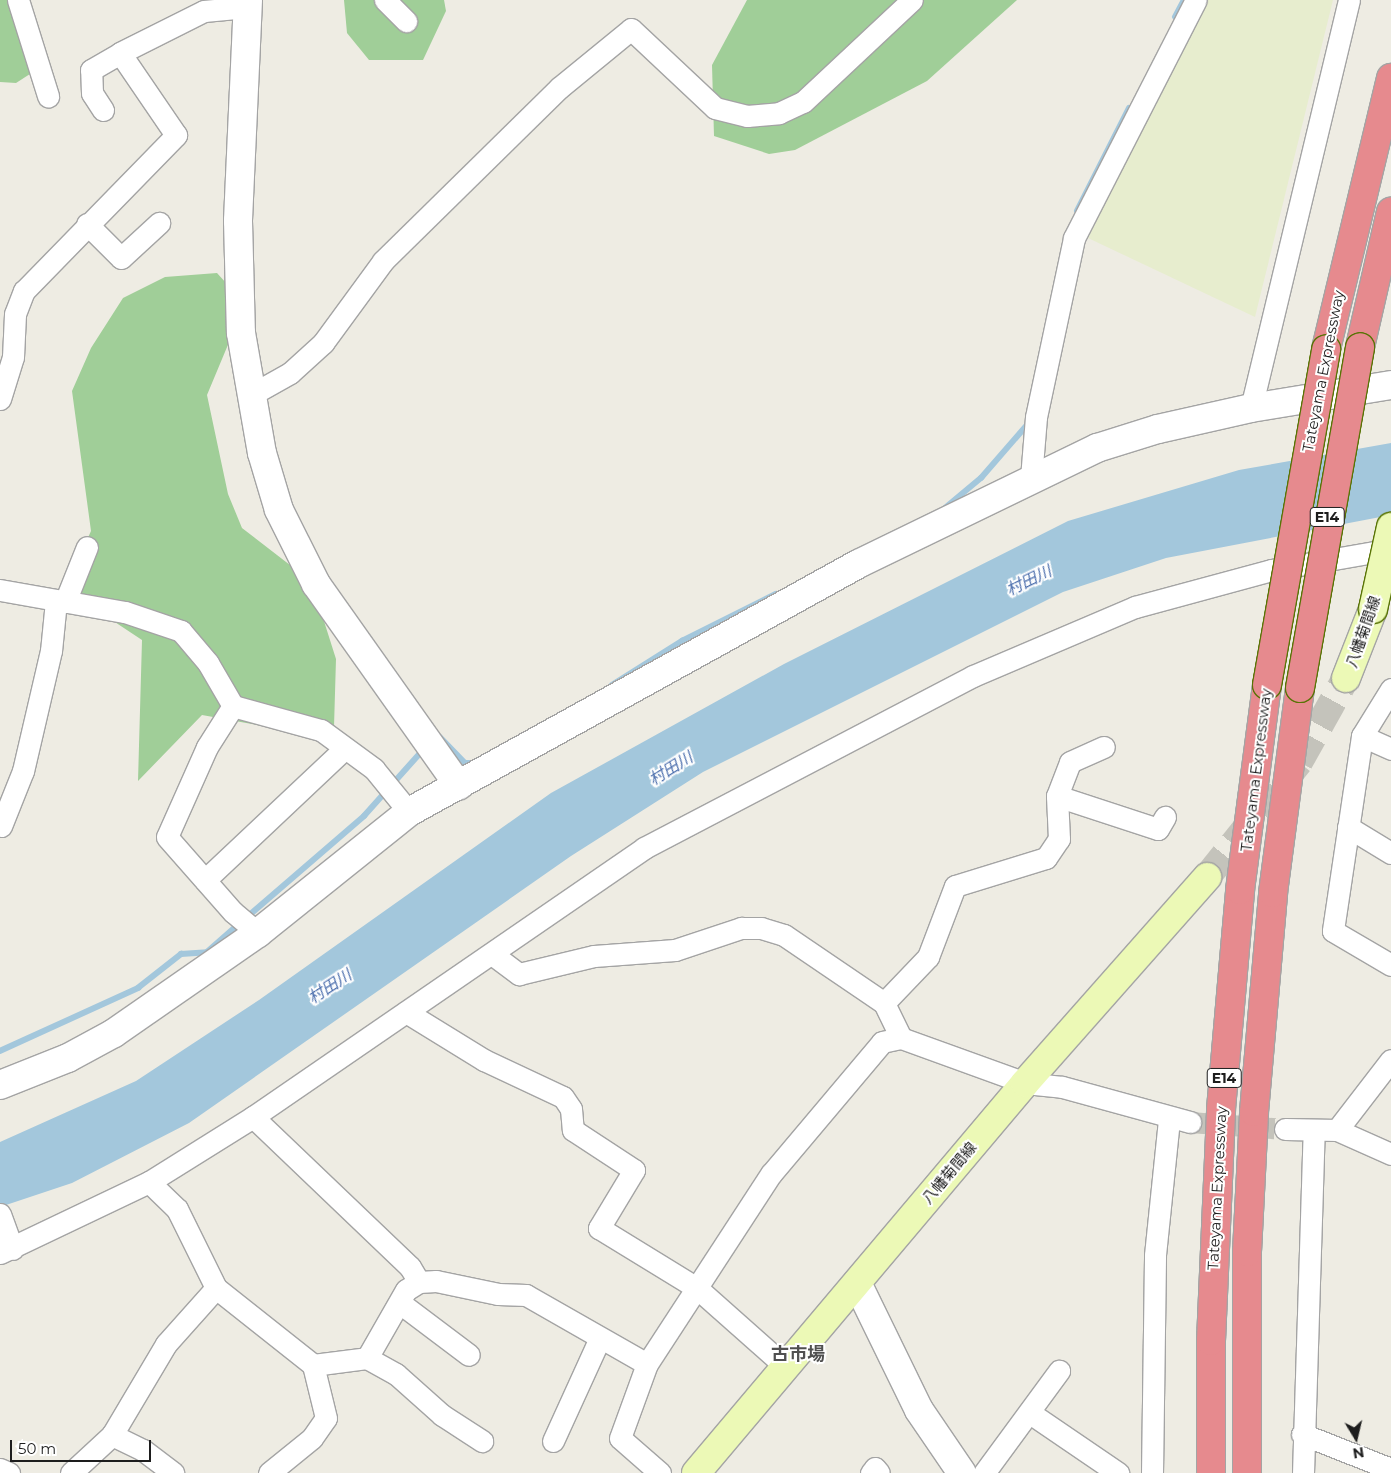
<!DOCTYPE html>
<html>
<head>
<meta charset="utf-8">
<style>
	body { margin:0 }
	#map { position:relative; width:1391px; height:1473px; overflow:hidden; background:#eeece3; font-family:Montserrat,"Noto Sans JP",sans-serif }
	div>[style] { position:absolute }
	.farmland>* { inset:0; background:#e7edce }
	.forest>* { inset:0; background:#a0ce98 }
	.water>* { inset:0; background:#a3c7dc }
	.stream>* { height:5.5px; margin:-2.75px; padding:0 2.75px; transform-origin:2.75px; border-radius:2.75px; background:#a3c7dc }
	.minor-tunnel>* { height:21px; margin-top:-10.5px; transform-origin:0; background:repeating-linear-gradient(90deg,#c4c3bb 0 21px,transparent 0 32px) }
	.secondary-tunnel>* { height:28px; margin-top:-14px; transform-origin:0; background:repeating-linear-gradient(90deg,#c4c3bb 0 28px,transparent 0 42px) }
	.roads { filter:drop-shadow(1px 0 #a4a4a4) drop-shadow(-1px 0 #a4a4a4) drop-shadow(0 1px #a4a4a4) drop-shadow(0 -1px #a4a4a4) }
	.minor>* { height:21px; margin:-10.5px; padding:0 10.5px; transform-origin:10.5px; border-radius:10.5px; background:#fff }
	.tertiary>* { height:28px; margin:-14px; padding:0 14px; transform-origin:14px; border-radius:14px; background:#fff }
	.secondary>* { height:28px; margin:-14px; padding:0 14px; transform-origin:14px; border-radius:14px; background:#ecf9b6 }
	.motorway>* { height:28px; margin:-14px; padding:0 14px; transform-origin:14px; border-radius:14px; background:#e68a8e }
	.bridges { filter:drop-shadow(1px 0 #587305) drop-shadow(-1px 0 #587305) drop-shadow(0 1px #587305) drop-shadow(0 -1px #587305) }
	.secondary-bridge>* { height:28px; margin:-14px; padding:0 14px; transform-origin:14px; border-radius:14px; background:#ecf9b6 }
	.motorway-bridge>* { height:28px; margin:-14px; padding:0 14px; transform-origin:14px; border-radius:14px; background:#e68a8e }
	span { translate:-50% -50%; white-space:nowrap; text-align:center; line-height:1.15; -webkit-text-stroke:4px #fff; paint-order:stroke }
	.shield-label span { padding:1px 4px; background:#fff; border:1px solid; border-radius:4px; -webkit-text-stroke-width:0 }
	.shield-label { font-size:14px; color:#1d1d1d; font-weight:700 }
	.street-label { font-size:15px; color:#1d1d1d }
	.water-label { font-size:16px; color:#4a6dac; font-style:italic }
	.quarter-label { font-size:18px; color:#505050; font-weight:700 }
	.north { position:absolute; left:1331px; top:1413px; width:50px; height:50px; -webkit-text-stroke:4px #fff; paint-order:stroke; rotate:171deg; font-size:14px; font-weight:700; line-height:20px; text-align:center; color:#1d1d1d }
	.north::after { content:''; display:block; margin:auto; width:18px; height:22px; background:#1d1d1d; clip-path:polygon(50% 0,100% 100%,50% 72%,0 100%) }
	.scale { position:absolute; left:10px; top:1440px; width:141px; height:22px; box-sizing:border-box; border:2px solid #1d1d1d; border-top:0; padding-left:6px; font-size:15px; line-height:18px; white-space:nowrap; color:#1d1d1d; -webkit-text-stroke:4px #fff; paint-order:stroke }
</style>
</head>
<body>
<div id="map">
	<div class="farmland">
		<div style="clip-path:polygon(1208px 0,1333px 0,1255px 317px,1088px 238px)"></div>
	</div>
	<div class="forest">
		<div style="clip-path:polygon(0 0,27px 0,36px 18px,44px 65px,16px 83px,0 82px)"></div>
		<div style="clip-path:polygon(344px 0,444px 0,446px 11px,423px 60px,369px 60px,347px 33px)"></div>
		<div style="clip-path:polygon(747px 0,1017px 0,927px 81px,795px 150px,769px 154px,714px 136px,712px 65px)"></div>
		<div style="clip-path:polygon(217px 273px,245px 304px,207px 395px,228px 494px,242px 528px,299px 572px,316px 596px,336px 659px,334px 727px,285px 730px,202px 715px,138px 781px,142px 640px,65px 589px,91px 531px,72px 391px,91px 348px,123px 298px,165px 277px)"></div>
	</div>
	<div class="water">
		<div style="clip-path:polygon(1391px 443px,1391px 515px,1166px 558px,1063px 592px,703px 772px,571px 856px,189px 1123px,72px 1183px,0 1207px,0 1142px,136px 1081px,259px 1000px,551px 793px,784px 664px,1068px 521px,1239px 470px)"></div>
	</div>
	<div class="stream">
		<div style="left:1175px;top:17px;width:19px;rotate:-62deg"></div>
		<div style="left:1077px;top:211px;width:115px;rotate:-63.2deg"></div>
		<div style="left:945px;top:508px;width:47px;rotate:-39.8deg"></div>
		<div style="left:981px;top:478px;width:70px;rotate:-49deg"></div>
		<div style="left:612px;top:685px;width:83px;rotate:-32.2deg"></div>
		<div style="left:682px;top:641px;width:105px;rotate:-26.6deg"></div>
		<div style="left:440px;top:737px;width:36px;rotate:46deg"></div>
		<div style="left:465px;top:763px;width:9px"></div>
		<div style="left:246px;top:918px;width:156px;rotate:-40.8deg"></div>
		<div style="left:364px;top:816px;width:90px;rotate:-48.2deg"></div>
		<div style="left:0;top:1051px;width:152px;rotate:-24.5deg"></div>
		<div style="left:138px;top:988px;width:55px;rotate:-38.3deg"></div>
		<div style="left:181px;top:954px;width:26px;rotate:-4deg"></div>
		<div style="left:207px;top:952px;width:43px;rotate:-41.2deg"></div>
	</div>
	<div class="minor-tunnel">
		<div style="left:1190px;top:1122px;width:95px;rotate:4.2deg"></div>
	</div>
	<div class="secondary-tunnel">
		<div style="left:1207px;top:877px;width:147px;rotate:-51.3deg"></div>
		<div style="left:1299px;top:762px;width:96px;rotate:-60.8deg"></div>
	</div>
	<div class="roads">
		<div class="minor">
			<div style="left:18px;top:0;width:101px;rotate:72.6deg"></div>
			<div style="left:385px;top:0;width:30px;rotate:45deg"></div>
			<div style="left:103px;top:110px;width:20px;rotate:-123deg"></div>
			<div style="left:92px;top:93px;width:23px;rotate:-92deg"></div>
			<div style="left:91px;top:70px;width:34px;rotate:-30deg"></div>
			<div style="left:87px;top:224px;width:48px;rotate:45deg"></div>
			<div style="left:121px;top:258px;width:52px;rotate:-42.6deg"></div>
			<div style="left:249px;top:396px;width:47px;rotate:-29.3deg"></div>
			<div style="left:290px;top:373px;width:45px;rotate:-42.3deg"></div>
			<div style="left:323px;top:343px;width:102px;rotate:-53.8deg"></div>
			<div style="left:383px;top:261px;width:247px;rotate:-44.5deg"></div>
			<div style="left:559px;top:88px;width:93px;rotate:-39.3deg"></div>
			<div style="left:631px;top:29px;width:115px;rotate:43.2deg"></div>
			<div style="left:715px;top:108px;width:33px;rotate:14deg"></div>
			<div style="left:747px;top:116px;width:32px;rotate:-5deg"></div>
			<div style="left:779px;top:113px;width:26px;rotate:-25deg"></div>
			<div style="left:803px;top:102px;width:149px;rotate:-43.1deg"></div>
			<div style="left:0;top:399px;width:44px;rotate:-72.8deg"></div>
			<div style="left:13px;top:357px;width:43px;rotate:-87.3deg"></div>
			<div style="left:15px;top:314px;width:25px;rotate:-69deg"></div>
			<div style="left:24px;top:291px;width:218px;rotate:-45.7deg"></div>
			<div style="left:176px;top:135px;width:99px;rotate:-124.3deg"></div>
			<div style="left:120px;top:53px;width:94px;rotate:-26.6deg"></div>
			<div style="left:204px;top:11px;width:43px;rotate:-5.3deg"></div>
			<div style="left:1251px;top:408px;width:420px;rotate:-76.5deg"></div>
			<div style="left:1031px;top:478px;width:61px;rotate:-85.3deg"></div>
			<div style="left:1036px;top:417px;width:183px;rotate:-78deg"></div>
			<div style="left:1074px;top:238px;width:267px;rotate:-62.9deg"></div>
			<div style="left:0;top:590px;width:127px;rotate:10deg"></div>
			<div style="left:125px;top:612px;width:59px;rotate:18.7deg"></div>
			<div style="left:181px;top:631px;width:42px;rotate:49.8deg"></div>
			<div style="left:208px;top:663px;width:50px;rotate:59.8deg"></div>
			<div style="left:233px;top:706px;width:91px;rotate:15.3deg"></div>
			<div style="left:321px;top:730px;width:66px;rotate:36.3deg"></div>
			<div style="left:374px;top:769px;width:55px;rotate:50.9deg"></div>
			<div style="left:65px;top:602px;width:59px;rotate:-68.2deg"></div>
			<div style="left:1391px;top:689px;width:55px;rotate:121.7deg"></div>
			<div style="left:1362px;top:736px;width:197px;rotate:98.5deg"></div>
			<div style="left:1333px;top:931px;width:67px;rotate:30.4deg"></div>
			<div style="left:233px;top:706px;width:49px;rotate:122.4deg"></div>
			<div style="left:207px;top:747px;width:98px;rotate:114deg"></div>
			<div style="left:167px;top:837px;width:100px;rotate:48.7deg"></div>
			<div style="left:233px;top:912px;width:33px;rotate:40deg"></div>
			<div style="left:1362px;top:736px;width:32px;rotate:24deg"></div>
			<div style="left:1057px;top:796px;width:36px;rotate:-69deg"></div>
			<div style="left:1070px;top:762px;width:37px;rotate:-24deg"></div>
			<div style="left:1px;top:826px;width:59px;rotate:-68.2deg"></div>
			<div style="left:23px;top:771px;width:123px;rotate:-76.9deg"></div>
			<div style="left:51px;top:651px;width:50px;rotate:-84.3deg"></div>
			<div style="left:1348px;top:827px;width:50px;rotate:31.2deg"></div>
			<div style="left:205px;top:880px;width:192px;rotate:-43.3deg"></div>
			<div style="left:492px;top:954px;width:34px;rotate:37deg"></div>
			<div style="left:519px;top:974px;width:77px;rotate:-13.5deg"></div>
			<div style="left:594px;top:956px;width:81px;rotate:-4.2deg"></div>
			<div style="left:675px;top:950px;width:70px;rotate:-18.4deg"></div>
			<div style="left:741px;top:928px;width:20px"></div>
			<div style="left:761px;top:928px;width:24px;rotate:17deg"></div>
			<div style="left:784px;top:935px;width:121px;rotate:34.2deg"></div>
			<div style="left:884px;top:1003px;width:39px;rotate:64deg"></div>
			<div style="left:884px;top:1003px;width:64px;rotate:-46.3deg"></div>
			<div style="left:928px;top:957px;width:76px;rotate:-69.2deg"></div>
			<div style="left:955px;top:886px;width:95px;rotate:-17.1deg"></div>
			<div style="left:1046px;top:858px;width:23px;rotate:-56deg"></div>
			<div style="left:1059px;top:839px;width:43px;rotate:-92.7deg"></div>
			<div style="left:1057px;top:796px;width:106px;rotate:18.1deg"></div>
			<div style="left:1158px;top:829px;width:14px;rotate:-60deg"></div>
			<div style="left:406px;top:1012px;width:92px;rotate:31.6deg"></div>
			<div style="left:484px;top:1060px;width:87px;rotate:25.1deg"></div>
			<div style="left:563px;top:1097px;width:14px;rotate:56deg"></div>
			<div style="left:571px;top:1109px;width:21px;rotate:85deg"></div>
			<div style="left:573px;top:1130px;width:73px;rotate:33.3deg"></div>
			<div style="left:634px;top:1170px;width:68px;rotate:121.1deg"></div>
			<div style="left:599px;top:1228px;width:115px;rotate:31.5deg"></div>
			<div style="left:697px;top:1288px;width:119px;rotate:41.6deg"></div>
			<div style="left:253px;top:1117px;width:217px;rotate:43.7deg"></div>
			<div style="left:410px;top:1267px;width:17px;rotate:59deg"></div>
			<div style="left:1285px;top:1129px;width:52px;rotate:1.1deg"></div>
			<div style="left:1337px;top:1130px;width:59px;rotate:24deg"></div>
			<div style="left:1337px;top:1130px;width:88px;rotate:-52.4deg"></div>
			<div style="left:149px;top:1182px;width:39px;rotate:44deg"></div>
			<div style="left:177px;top:1209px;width:88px;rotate:63.7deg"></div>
			<div style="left:0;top:1214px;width:37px;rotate:70deg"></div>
			<div style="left:0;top:1253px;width:165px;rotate:-25.5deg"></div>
			<div style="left:149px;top:1182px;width:123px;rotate:-32deg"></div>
			<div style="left:253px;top:1117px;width:475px;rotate:-34.5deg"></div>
			<div style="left:644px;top:848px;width:371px;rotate:-27.6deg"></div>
			<div style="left:973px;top:676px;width:176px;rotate:-23.1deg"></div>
			<div style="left:1135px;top:607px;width:141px;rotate:-15.2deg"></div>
			<div style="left:1271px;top:570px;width:122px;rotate:-9.9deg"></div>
			<div style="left:400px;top:1303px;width:86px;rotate:37deg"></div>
			<div style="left:367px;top:1358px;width:33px;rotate:29deg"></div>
			<div style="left:396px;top:1374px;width:62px;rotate:41.7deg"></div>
			<div style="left:442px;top:1415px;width:48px;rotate:33deg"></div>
			<div style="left:1030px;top:1413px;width:107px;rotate:34.3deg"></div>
			<div style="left:1302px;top:1434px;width:96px;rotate:21.5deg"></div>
			<div style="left:112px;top:1435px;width:34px;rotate:26deg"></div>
			<div style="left:143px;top:1450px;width:38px;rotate:37deg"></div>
			<div style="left:553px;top:1441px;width:113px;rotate:-65.5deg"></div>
			<div style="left:0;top:1469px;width:10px;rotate:24deg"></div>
			<div style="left:71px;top:1473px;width:56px;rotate:-42.8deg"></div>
			<div style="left:112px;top:1435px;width:106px;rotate:-59.3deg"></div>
			<div style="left:166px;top:1344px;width:75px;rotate:-48.2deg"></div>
			<div style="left:216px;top:1288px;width:124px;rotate:38.4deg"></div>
			<div style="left:313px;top:1365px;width:54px;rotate:-7.4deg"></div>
			<div style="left:367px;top:1358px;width:78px;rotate:-60.2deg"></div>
			<div style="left:406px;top:1290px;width:15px;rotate:-32deg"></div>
			<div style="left:419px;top:1282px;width:17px;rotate:-3deg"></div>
			<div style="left:436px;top:1281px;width:63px;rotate:11.8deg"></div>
			<div style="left:498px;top:1294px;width:28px;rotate:2deg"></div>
			<div style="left:526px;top:1295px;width:139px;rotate:29.7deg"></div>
			<div style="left:269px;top:1473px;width:55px;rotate:-39.1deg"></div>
			<div style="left:312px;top:1438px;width:24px;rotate:-55deg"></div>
			<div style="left:326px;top:1418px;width:55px;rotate:-103.8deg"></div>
			<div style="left:660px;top:1473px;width:53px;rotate:-138.8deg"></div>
			<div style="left:620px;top:1438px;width:79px;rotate:-70deg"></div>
			<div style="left:647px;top:1364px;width:227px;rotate:-56.9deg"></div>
			<div style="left:771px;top:1174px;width:172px;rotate:-49.9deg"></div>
			<div style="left:882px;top:1042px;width:19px;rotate:-12deg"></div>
			<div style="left:901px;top:1038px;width:132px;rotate:19.9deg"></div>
			<div style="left:1025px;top:1083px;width:37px;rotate:6deg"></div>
			<div style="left:1062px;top:1087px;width:133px;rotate:15.3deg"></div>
			<div style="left:871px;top:1473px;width:6px;rotate:-51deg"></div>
			<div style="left:875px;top:1468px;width:6px;rotate:51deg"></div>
			<div style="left:984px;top:1473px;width:127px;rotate:-53.7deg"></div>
			<div style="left:1152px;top:1473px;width:218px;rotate:-89.2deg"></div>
			<div style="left:1155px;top:1255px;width:137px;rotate:-84.1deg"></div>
			<div style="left:1303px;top:1473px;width:343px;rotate:-88.2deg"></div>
		</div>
		<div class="tertiary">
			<div style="left:248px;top:0;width:221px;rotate:92.6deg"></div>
			<div style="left:238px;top:221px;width:112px;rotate:88.5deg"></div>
			<div style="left:241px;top:333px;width:122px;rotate:80.1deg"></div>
			<div style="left:262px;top:453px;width:59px;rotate:73.4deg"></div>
			<div style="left:279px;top:510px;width:83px;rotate:63.4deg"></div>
			<div style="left:316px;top:584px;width:247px;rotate:54.7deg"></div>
			<div style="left:0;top:1085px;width:73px;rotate:-21.7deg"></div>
			<div style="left:68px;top:1058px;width:52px;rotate:-28.5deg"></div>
			<div style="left:114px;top:1033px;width:175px;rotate:-34.8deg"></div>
			<div style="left:258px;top:933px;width:193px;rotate:-38.7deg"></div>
			<div style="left:409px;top:812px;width:513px;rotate:-28.91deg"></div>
			<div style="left:858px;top:564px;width:266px;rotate:-25.9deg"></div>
			<div style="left:1097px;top:448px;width:64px;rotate:-17.3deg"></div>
			<div style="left:1158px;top:429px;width:95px;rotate:-12.7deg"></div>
			<div style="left:1251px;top:408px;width:142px;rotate:-9.3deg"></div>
			<div style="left:857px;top:1283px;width:141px;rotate:64deg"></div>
			<div style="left:919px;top:1410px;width:76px;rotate:55.7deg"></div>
		</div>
		<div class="secondary">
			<div style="left:1346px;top:678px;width:74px;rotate:-68.6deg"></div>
			<div style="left:696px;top:1473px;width:510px;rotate:-49.85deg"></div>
			<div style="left:1025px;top:1083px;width:275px;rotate:-48.5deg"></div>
		</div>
		<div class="motorway">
			<div style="left:1360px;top:347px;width:139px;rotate:-77.1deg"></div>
			<div style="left:1326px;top:349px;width:279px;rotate:-76.5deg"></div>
			<div style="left:1211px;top:1473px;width:132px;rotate:-90deg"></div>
			<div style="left:1211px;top:1341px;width:232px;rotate:-87.5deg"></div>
			<div style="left:1221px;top:1109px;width:220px;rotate:-85deg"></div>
			<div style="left:1240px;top:890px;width:207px;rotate:-82.5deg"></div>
			<div style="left:1247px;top:1473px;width:221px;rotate:-90deg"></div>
			<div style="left:1247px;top:1252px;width:140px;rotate:-87.1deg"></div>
			<div style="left:1254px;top:1112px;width:220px;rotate:-85deg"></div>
			<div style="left:1273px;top:893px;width:207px;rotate:-82.5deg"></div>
		</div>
	</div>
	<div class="bridges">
		<div class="secondary-bridge">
			<div style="left:1373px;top:609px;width:84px;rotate:-77.6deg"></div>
		</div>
		<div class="motorway-bridge">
			<div style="left:1267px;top:685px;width:341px;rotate:-80deg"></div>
			<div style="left:1300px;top:688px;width:346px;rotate:-80deg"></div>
		</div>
	</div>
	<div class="shield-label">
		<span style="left:1327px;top:517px">E14</span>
		<span style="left:1224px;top:1078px">E14</span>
	</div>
	<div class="street-label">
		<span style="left:1323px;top:371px;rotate:-79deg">Tateyama Expressway</span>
		<span style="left:1363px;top:632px;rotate:-71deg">八幡菊間線</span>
		<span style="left:1256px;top:770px;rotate:-83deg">Tateyama Expressway</span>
		<span style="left:949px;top:1173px;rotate:-50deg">八幡菊間線</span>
		<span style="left:1217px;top:1188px;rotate:-87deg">Tateyama Expressway</span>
	</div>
	<div class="water-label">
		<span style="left:1029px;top:581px;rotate:-26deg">村田川</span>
		<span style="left:671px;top:769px;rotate:-32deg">村田川</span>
		<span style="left:330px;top:987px;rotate:-33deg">村田川</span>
	</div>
	<div class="quarter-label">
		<span style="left:798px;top:1354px">古市場</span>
	</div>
	<div class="north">N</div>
	<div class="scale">50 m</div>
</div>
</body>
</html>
